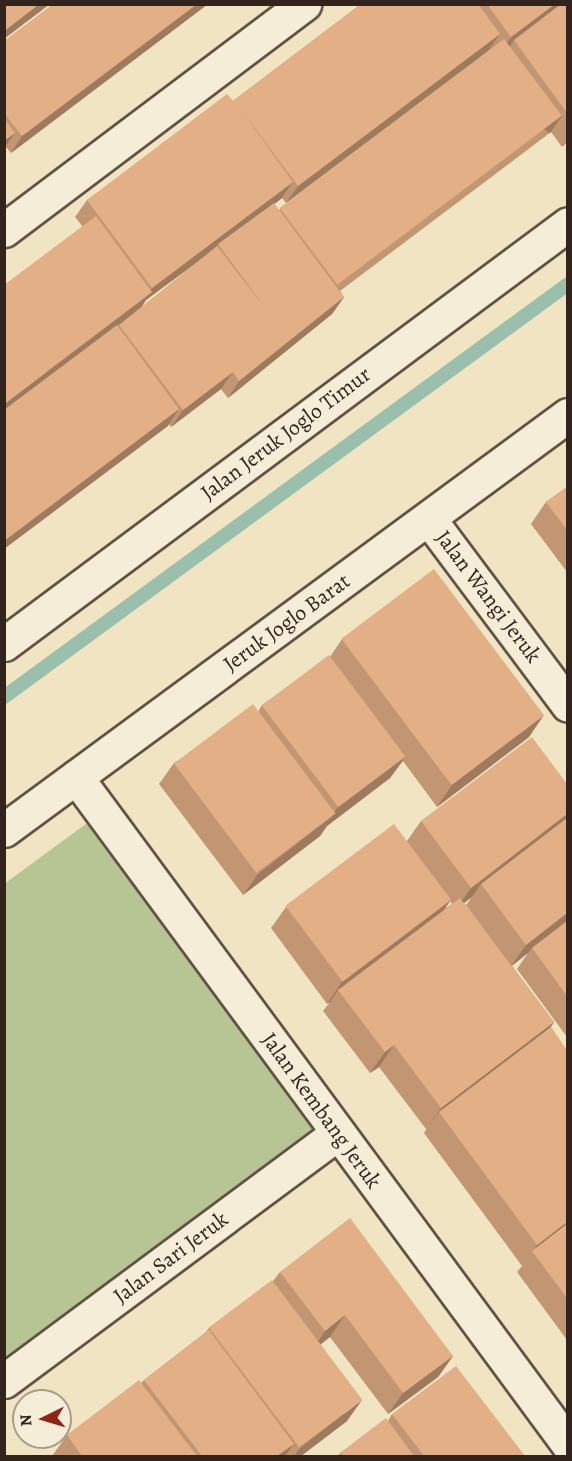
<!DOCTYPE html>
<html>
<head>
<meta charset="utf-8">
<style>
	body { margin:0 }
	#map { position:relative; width:572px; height:1461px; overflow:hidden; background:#f0e4c3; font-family:Alegreya,serif }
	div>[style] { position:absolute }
	.green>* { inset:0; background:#b7c595 }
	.stream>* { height:14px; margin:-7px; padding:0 7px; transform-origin:7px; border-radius:7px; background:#9bbfad }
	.roads { filter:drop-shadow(2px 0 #625346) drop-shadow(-2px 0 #625346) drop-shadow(0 2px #625346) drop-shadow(0 -2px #625346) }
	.minor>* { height:33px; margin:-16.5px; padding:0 16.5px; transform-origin:16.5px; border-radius:16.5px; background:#f5edd8 }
	.wall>* { inset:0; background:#c29673 }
	.shaded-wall>* { inset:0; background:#9e7a5e; transform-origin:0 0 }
	.building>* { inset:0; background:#e2af86; transform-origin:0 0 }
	span { translate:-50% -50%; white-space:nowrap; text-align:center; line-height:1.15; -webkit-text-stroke:4.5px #f5edd8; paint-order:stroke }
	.street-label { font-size:22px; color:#32231d }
	.frame { position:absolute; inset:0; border:6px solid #32231d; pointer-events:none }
	.north { position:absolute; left:12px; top:1389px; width:60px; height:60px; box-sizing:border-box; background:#f5edd8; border:2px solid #a79c8d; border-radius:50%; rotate:265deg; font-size:16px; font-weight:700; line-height:24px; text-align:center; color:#32231d }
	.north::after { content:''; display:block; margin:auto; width:21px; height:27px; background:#8f2418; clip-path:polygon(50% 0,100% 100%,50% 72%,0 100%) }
</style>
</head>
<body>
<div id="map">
	<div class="green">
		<div style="clip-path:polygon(94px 818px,332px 1143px,4px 1385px,4px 884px)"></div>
	</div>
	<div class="stream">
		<div style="left:4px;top:697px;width:699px;rotate:-36.21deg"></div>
	</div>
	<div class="roads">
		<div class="minor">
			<div style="left:4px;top:230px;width:376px;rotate:-37deg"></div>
			<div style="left:429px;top:519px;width:232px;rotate:53.2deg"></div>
			<div style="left:4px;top:644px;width:703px;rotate:-36.67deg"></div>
			<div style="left:76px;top:777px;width:829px;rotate:53.59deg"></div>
			<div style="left:4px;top:830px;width:700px;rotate:-36.35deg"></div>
			<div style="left:4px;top:1381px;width:415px;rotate:-36.6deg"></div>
		</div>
	</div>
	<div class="wall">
		<div style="clip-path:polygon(208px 4px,11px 153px,5px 146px,4px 148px,4px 41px)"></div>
		<div style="clip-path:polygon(evenodd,361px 4px,567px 4px,567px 143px,562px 147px,551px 132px,340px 291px,344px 297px,332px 314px,228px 398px,221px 389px,171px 427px,169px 424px,4px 549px,82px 226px,75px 217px,87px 200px,233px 101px,361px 4px,383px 130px,279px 210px,274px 204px,282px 198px,286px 203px,383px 130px,361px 4px,200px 260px,141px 308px,146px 300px,200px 260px)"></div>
		<div style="clip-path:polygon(567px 487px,567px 572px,531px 524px,546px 502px)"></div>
		<div style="clip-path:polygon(342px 639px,529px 737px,437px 807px,403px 761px,390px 778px,327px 826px,320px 836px,243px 895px,159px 784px,174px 763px,258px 712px,262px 705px,330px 657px)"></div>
		<div style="clip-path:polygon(evenodd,567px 784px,567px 1037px,517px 969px,528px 953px,512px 966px,554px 1022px,551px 1027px,567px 1051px,567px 1340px,517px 1272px,522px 1266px,424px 1133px,427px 1128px,426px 1129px,379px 1067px,370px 1073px,323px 1011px,330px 1002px,327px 1004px,271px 928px,286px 907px,407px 841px,421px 821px,567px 784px,472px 897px,466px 905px,497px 946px,464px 903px,472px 897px,567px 784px,450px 901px,452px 904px,444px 909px,450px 901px)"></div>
		<div style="clip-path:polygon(280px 1272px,453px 1356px,438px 1377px,388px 1414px,330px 1337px,320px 1344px,347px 1421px,301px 1456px,52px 1456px,67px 1435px,141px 1383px,144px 1380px,206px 1332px,209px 1328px,273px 1281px)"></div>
		<div style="clip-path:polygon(392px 1414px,525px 1456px,338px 1456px,340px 1453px,388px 1421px)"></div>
	</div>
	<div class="shaded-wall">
		<div style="clip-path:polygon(39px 4px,50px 4px,4px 39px,4px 31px)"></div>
		<div style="clip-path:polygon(197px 4px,208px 4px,11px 153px,22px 136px)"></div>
		<div style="clip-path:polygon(555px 4px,567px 4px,514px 40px,506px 52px,496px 59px,511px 37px)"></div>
		<div style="clip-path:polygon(500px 34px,488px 51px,286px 203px,298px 186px)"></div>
		<div style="left:562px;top:116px;width:21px;height:281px;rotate:125deg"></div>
		<div style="clip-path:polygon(15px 133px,4px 148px,4px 141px)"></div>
		<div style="clip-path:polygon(293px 182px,281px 199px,219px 246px,218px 244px,215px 249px,146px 300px,140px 309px,4px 411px,4px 404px,146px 297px,152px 288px)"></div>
		<div style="clip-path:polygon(344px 297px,332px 314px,228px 398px,239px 381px)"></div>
		<div style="clip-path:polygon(233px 372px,221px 389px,171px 427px,183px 410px)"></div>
		<div style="clip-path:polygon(179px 409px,168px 426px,4px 549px,4px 541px)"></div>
		<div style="clip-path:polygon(544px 715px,529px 737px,437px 807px,452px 785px)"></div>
		<div style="clip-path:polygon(405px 757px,390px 778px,327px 826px,320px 836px,243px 895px,258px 874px,331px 817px,338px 807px)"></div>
		<div style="clip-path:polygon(567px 814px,567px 824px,481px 884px,472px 897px,456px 909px,471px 888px)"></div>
		<div style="clip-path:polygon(451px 900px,436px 921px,338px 990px,330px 1002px,327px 1004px,342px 982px)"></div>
		<div style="clip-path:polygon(567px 913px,567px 923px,532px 948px,528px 953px,511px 966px,526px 945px)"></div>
		<div style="clip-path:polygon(554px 1022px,539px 1043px,439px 1112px,426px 1129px,441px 1108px)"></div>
		<div style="clip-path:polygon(394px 1045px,379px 1067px,370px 1073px,385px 1052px)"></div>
		<div style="clip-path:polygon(567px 1222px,567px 1232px,533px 1251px,537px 1245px)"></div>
		<div style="clip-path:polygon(345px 1315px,330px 1337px,310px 1353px,325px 1331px)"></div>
		<div style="clip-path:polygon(453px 1356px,438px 1377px,388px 1414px,403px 1393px)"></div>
		<div style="clip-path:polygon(362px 1400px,347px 1421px,301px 1456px,294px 1456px,300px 1448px)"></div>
		<div style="clip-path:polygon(294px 1444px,285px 1456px,277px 1456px)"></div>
	</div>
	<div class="building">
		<div style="clip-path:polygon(4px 4px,39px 4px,4px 31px)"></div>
		<div style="clip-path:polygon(53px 4px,197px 4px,22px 136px,4px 113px,4px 41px)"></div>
		<div style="clip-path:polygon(361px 4px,478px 4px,500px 34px,298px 186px,238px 106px,293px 182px,152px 288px,87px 200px,227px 94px,233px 101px)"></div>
		<div style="clip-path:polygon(487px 4px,555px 4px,511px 37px)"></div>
		<div style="clip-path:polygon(561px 4px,567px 4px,567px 113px,514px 40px)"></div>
		<div style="left:504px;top:39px;width:96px;height:281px;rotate:53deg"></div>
		<div style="clip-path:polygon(4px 118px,15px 133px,4px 141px)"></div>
		<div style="clip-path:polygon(274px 203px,344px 297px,239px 381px,233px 372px,183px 410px,119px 325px,217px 246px,268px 312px,218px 244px)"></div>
		<div style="clip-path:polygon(96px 216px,152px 292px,4px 404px,4px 285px)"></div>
		<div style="clip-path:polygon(117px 325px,179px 409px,4px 541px,4px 410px)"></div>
		<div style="clip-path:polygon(567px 487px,567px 530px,546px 502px)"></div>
		<div style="left:434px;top:569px;width:183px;height:116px;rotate:53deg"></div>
		<div style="left:329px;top:655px;width:127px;height:84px;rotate:53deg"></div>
		<div style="left:253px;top:704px;width:137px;height:99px;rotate:53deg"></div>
		<div style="clip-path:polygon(532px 737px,567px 784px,567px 814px,471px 888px,421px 821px)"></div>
		<div style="clip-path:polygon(567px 818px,567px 913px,526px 945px,481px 884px)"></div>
		<div style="left:394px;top:824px;width:95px;height:136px;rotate:53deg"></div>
		<div style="clip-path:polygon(460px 898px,554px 1022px,441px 1108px,394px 1045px,385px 1052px,338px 990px)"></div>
		<div style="clip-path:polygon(567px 921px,567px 996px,532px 948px)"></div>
		<div style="clip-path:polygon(551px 1027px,567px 1051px,567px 1222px,537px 1245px,439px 1112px)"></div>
		<div style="clip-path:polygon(350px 1218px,453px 1356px,403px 1393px,345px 1315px,325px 1331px,280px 1272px)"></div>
		<div style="clip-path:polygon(567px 1224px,567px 1298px,532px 1251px)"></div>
		<div style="left:272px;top:1280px;width:150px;height:79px;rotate:53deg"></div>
		<div style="clip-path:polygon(209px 1330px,294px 1444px,277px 1456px,202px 1456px,144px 1380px)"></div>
		<div style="clip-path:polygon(456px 1366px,525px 1456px,424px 1456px,392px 1414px)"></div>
		<div style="clip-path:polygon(139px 1380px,197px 1456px,82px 1456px,67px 1435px)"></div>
		<div style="clip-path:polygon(386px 1418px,414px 1456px,343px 1456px,340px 1453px)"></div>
	</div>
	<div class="street-label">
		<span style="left:286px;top:434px;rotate:-37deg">Jalan Jeruk Joglo Timur</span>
		<span style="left:488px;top:597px;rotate:53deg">Jalan Wangi Jeruk</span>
		<span style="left:287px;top:623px;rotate:-36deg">Jeruk Joglo Barat</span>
		<span style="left:321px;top:1111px;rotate:54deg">Jalan Kembang Jeruk</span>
		<span style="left:171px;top:1258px;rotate:-37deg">Jalan Sari Jeruk</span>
	</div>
	<div class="frame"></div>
	<div class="north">N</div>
</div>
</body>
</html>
